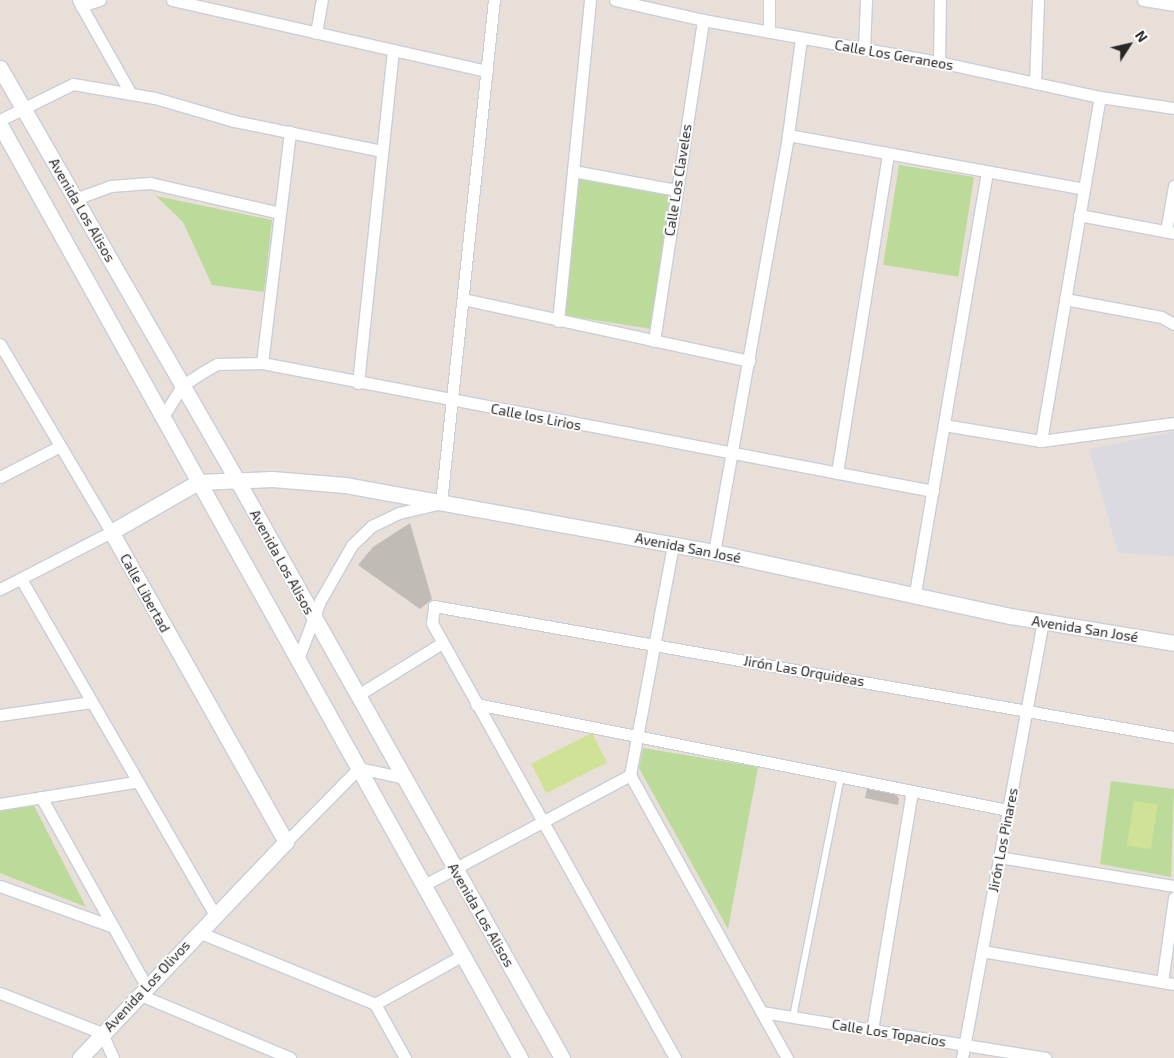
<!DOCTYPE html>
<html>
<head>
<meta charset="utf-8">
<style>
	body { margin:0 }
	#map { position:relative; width:1174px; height:1058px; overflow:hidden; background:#e8dfd9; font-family:"Exo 2",sans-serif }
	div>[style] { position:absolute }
	.industrial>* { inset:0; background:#dbdae1 }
	.green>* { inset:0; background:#bcdb9a; transform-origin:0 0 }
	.pitch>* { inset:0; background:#d0e296; transform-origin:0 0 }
	.building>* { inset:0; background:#c1bbb5 }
	.roads { filter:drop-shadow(1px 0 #c8ced8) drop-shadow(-1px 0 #c8ced8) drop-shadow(0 1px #c8ced8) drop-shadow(0 -1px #c8ced8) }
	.service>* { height:5.5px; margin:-2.75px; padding:0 2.75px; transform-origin:2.75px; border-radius:2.75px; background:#fff }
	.minor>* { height:11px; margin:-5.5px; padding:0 5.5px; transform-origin:5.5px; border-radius:5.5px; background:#fff }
	.tertiary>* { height:15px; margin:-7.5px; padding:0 7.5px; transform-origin:7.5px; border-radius:7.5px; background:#fff }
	span { translate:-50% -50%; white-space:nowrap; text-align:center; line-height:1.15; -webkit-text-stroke:4px #fff; paint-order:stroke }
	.street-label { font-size:14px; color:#272727 }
	.north { position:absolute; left:1104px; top:20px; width:50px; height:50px; -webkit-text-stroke:4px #fff; paint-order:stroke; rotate:55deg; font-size:14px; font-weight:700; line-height:20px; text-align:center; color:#272727 }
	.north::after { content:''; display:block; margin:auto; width:18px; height:22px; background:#272727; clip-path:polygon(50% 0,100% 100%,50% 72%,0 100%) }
</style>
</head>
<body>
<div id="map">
	<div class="industrial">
		<div style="clip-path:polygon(1174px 432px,1174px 556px,1118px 553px,1089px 449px)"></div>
	</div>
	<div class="green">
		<div style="left:899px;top:165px;width:76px;height:101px;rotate:9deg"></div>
		<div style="left:581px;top:169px;width:93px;height:147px;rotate:9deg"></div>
		<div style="clip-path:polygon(156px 196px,272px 220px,264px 292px,212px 285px,183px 222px)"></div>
		<div style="clip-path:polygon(643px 748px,758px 767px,728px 929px,639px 768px)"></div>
		<div style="clip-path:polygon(1111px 781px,1174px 789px,1171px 877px,1100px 864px)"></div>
		<div style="clip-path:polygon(33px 804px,86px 907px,0 873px,0 809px)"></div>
	</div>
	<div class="pitch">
		<div style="left:592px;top:733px;width:33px;height:68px;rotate:63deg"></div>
		<div style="left:1134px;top:801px;width:24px;height:45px;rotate:9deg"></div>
	</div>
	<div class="building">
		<div style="clip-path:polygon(410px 523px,432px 599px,420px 609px,358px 565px,373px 547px)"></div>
		<div style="clip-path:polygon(868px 784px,894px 790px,899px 799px,898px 805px,865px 798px)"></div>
	</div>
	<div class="roads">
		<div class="service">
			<div style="left:793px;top:1017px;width:245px;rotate:-78.7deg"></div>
		</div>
		<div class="minor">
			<div style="left:78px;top:0;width:108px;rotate:60.6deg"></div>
			<div style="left:172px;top:0;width:323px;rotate:12.7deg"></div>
			<div style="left:615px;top:0;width:90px;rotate:12.8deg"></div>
			<div style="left:703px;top:20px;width:240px;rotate:10.1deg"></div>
			<div style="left:939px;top:62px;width:165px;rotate:12.3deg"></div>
			<div style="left:1100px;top:97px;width:75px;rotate:8.5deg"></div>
			<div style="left:769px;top:0;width:32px;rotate:90deg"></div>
			<div style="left:1143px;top:0;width:31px;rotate:9deg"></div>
			<div style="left:81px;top:6px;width:20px;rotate:-18deg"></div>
			<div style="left:316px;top:33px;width:34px;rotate:-80deg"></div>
			<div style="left:864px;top:50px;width:50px;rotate:-87.7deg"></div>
			<div style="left:939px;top:62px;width:62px;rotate:-89.1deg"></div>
			<div style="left:1035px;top:83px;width:83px;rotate:-87.9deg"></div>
			<div style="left:0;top:120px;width:81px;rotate:-26.3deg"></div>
			<div style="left:73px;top:84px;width:83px;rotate:9.7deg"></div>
			<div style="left:155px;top:98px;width:82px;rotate:16.2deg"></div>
			<div style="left:234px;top:121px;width:151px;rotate:11.5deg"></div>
			<div style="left:788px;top:135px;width:301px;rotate:10.3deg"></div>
			<div style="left:573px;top:171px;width:106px;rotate:10.4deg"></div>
			<div style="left:75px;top:199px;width:37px;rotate:-20deg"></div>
			<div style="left:110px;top:186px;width:40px;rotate:-4.3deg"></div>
			<div style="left:150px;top:183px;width:133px;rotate:13deg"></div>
			<div style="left:1079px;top:215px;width:97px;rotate:10.7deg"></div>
			<div style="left:1166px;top:231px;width:46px;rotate:-79.9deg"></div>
			<div style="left:463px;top:299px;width:293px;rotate:12.2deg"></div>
			<div style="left:1065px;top:299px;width:98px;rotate:10.6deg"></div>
			<div style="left:1161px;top:317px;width:15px;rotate:28deg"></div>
			<div style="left:558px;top:321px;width:323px;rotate:-84.3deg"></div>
			<div style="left:654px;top:341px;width:325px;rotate:-81.3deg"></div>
			<div style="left:0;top:344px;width:218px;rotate:59.4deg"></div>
			<div style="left:111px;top:532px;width:125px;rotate:152.8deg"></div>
			<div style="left:262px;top:363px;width:233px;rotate:-83.1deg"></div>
			<div style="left:358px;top:383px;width:335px;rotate:-84deg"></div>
			<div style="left:162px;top:418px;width:39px;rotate:-58deg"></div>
			<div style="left:183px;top:385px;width:24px;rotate:-33deg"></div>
			<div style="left:203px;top:372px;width:16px;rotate:-30deg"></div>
			<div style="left:217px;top:364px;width:45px;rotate:-1.3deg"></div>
			<div style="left:262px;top:363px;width:683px;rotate:10.8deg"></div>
			<div style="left:944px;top:425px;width:98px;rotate:9.4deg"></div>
			<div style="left:1041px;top:441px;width:134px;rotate:-7.7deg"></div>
			<div style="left:1041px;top:441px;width:349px;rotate:-80.3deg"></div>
			<div style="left:837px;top:473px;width:321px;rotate:-80.9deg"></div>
			<div style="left:0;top:477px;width:68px;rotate:-27.3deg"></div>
			<div style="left:673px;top:545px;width:234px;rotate:100.6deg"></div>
			<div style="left:630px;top:775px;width:324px;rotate:61deg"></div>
			<div style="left:714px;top:552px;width:424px;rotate:-79.9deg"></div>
			<div style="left:788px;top:135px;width:97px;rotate:-82.3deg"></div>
			<div style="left:21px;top:579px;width:388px;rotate:60deg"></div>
			<div style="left:915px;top:593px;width:427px;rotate:-80.3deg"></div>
			<div style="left:298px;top:659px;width:62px;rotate:-69.2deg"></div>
			<div style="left:320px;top:601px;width:64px;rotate:-60.3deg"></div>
			<div style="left:352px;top:545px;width:28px;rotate:-44deg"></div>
			<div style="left:372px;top:526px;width:30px;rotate:-26deg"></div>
			<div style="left:399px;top:513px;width:43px;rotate:-13.4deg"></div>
			<div style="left:441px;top:503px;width:506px;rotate:-83.99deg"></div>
			<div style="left:358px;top:695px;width:99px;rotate:-31.8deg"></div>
			<div style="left:476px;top:704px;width:542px;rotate:11.27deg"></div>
			<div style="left:0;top:715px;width:92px;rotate:-8.1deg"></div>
			<div style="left:41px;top:797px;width:216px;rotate:60.9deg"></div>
			<div style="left:0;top:804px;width:137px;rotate:-9.3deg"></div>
			<div style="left:286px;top:842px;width:104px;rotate:-45.4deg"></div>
			<div style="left:359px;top:768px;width:46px;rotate:12.5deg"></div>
			<div style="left:999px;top:857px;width:177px;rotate:9.4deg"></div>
			<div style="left:424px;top:885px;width:234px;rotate:-28.1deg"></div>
			<div style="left:0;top:886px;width:118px;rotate:19.8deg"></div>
			<div style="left:198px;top:932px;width:191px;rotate:22.1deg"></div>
			<div style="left:375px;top:1004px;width:62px;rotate:60.9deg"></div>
			<div style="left:982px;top:951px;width:195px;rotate:9.8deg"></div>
			<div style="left:1162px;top:982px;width:85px;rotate:-81.9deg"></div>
			<div style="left:0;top:993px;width:110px;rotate:21.4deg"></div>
			<div style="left:102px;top:1033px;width:27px;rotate:66deg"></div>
			<div style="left:138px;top:994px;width:165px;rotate:22.8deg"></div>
			<div style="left:375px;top:1004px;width:101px;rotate:-29.1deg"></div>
			<div style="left:762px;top:1012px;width:287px;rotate:9.2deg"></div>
			<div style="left:872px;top:1030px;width:242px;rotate:-80.5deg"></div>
			<div style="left:675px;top:1058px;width:498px;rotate:-119.2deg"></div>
			<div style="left:432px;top:623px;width:17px;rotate:-83deg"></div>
			<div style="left:434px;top:606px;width:752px;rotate:10.04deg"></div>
			<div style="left:962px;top:1058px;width:443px;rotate:-79.5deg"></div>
		</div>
		<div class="tertiary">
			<div style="left:0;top:68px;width:475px;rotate:60.1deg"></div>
			<div style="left:237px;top:480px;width:663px;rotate:60.65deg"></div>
			<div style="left:0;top:125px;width:1068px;rotate:60.87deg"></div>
			<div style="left:80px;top:1058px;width:298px;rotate:-46.4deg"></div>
			<div style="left:286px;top:842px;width:356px;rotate:-119.4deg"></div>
			<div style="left:111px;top:532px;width:100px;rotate:-29.9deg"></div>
			<div style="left:198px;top:482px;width:74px;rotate:-2.3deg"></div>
			<div style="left:272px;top:479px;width:73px;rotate:4.7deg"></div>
			<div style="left:345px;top:485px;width:375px;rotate:10.3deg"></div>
			<div style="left:714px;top:552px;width:304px;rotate:12.2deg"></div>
			<div style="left:1011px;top:616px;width:165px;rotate:9.4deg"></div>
		</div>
	</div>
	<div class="street-label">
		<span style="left:894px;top:55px;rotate:10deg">Calle Los Geraneos</span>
		<span style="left:678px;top:180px;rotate:-81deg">Calle Los Claveles</span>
		<span style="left:82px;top:210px;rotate:60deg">Avenida Los Alisos</span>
		<span style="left:536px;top:417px;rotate:11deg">Calle los Lirios</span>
		<span style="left:688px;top:548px;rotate:11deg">Avenida San José</span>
		<span style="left:282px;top:562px;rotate:61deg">Avenida Los Alisos</span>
		<span style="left:145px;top:593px;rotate:61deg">Calle Libertad</span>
		<span style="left:1085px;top:629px;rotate:9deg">Avenida San José</span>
		<span style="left:804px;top:671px;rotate:10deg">Jirón Las Orquideas</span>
		<span style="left:1003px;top:840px;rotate:-79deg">Jirón Los Pinares</span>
		<span style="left:481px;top:915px;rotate:60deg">Avenida Los Alisos</span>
		<span style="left:147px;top:986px;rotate:-47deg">Avenida Los Olivos</span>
		<span style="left:889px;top:1033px;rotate:9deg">Calle Los Topacios</span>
	</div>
	<div class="north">N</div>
</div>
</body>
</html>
